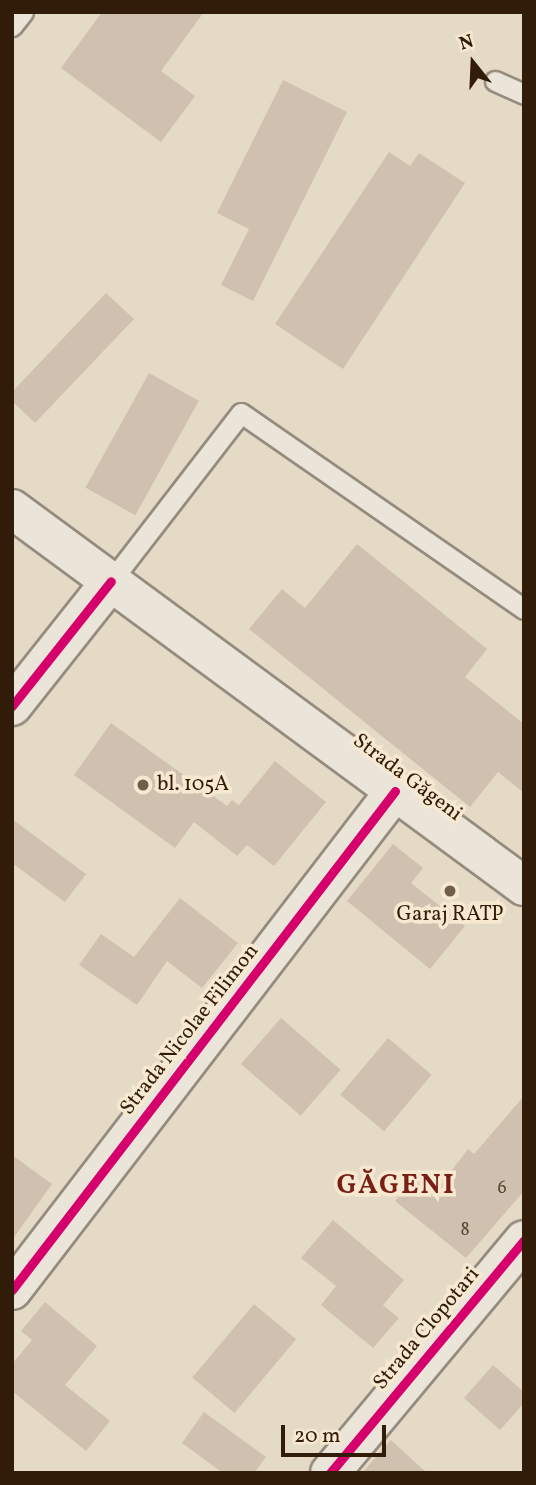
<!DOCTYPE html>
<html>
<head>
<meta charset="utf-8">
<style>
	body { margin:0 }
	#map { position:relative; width:536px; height:1485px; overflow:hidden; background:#e5dac5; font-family:Vollkorn,serif }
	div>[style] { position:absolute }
	.building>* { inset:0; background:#d0c0af; transform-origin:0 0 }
	.roads { filter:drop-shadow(2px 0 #958b7e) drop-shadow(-2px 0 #958b7e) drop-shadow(0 2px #958b7e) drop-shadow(0 -2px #958b7e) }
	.service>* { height:19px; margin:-9.5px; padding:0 9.5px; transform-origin:9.5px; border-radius:9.5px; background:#eae4d9 }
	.minor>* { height:38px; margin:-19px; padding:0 19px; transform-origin:19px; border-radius:19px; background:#eae4d9 }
	.secondary>* { height:38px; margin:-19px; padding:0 19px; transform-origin:19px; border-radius:19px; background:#eae4d9 }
	.cycleway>* { height:9px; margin:-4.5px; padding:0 4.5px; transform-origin:4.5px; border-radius:4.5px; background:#d6006c }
	.dots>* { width:19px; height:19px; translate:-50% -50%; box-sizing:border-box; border:4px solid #f7e9d1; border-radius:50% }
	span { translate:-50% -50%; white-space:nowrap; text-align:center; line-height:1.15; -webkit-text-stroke:7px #f7e9d1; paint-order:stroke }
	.number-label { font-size:18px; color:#594432 }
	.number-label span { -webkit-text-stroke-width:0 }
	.street-label { font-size:21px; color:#311b09 }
	.poi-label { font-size:21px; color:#311b09 }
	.left { translate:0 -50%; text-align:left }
	.district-label { font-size:28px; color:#7a1f14; font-weight:700; letter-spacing:2px }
	.frame { position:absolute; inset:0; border:14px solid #311b09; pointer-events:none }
	.north { position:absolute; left:438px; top:28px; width:70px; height:70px; -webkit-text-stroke:5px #f7e9d1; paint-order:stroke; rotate:342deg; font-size:19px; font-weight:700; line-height:28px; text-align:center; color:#311b09 }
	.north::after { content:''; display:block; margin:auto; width:24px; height:32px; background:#311b09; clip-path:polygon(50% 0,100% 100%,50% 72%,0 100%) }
	.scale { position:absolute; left:281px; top:1425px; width:105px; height:32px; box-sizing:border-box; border:4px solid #311b09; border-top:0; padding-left:9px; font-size:21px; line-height:24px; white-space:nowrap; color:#311b09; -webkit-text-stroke:5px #f7e9d1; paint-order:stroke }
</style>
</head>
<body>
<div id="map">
	<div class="building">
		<div style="clip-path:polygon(102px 12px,204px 12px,161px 71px,195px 96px,161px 142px,61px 68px)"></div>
		<div style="clip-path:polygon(283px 80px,347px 112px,253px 301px,221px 285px,249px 229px,217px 213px)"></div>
		<div style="clip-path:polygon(389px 152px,410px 166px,419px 153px,465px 183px,343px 369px,275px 324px)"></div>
		<div style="clip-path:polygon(106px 293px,134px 319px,35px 423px,12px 401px,12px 392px)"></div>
		<div style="left:149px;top:373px;width:57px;height:131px;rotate:29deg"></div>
		<div style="clip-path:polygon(357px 544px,487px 649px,465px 677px,524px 724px,524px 793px,498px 772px,470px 807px,249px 629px,282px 589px,305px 608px)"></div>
		<div style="clip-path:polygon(111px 723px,227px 806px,232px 800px,239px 805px,275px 761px,326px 802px,274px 866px,247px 845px,237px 856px,194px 822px,175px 848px,74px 775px)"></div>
		<div style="clip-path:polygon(12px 819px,86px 874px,65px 902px,12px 863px)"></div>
		<div style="clip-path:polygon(393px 844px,423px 868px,411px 883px,465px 926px,430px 969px,347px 901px)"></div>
		<div style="clip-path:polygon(180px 898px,238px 943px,202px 988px,167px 961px,137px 1005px,79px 965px,101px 934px,134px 957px)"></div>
		<div style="left:281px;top:1018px;width:79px;height:61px;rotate:41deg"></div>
		<div style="left:388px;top:1038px;width:57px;height:74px;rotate:40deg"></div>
		<div style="clip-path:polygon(524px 1096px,524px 1191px,466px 1258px,395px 1201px,413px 1179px,433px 1195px,468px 1149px,474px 1154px)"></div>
		<div style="clip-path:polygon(12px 1155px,52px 1184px,12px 1240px)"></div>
		<div style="clip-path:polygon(333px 1220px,404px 1280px,383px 1305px,399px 1318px,373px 1348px,321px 1305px,336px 1286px,301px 1258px)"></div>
		<div style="clip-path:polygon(45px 1302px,97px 1346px,65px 1385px,110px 1421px,86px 1451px,12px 1391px,12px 1364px,32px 1340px,21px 1331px)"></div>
		<div style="left:254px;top:1304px;width:55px;height:96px;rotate:40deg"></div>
		<div style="clip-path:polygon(493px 1365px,524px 1392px,524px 1403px,500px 1430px,464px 1398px)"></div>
		<div style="clip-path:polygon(204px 1412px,266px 1457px,254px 1473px,223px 1473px,182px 1443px)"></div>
		<div style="clip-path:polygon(391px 1440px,427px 1473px,362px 1473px)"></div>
	</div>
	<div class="roads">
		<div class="service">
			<div style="left:12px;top:26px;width:18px;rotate:-52deg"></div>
			<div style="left:495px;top:81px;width:32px;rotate:24deg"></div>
			<div style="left:111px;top:581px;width:212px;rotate:-52.3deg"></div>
			<div style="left:241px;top:413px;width:344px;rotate:34.7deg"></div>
		</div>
		<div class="minor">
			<div style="left:12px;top:706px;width:159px;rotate:-51.6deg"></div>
			<div style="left:12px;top:1290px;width:629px;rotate:-52.49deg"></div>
			<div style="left:330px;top:1473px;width:303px;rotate:-50.2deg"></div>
		</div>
		<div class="secondary">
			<div style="left:12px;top:509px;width:636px;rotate:36.37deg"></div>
		</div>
	</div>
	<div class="cycleway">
		<div style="left:12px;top:706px;width:159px;rotate:-51.6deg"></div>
		<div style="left:12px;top:1290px;width:629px;rotate:-52.49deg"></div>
		<div style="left:330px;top:1473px;width:303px;rotate:-50.2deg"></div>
	</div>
	<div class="dots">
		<div style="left:143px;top:785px;background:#705e4b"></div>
		<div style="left:450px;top:891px;background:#705e4b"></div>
	</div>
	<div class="number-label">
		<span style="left:502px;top:1189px">6</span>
		<span style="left:465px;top:1231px">8</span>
	</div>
	<div class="street-label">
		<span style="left:407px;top:778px;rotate:37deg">Strada Găgeni</span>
		<span style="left:190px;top:1030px;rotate:-52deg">Strada Nicolae Filimon</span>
		<span style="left:427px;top:1329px;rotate:-50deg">Strada Clopotari</span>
	</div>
	<div class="poi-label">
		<span class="left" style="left:157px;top:785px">bl. 105A</span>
		<span style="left:450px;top:915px">Garaj RATP</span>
	</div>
	<div class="district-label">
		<span style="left:396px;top:1186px">GĂGENI</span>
	</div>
	<div class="frame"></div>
	<div class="north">N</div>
	<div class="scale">20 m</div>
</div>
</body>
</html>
